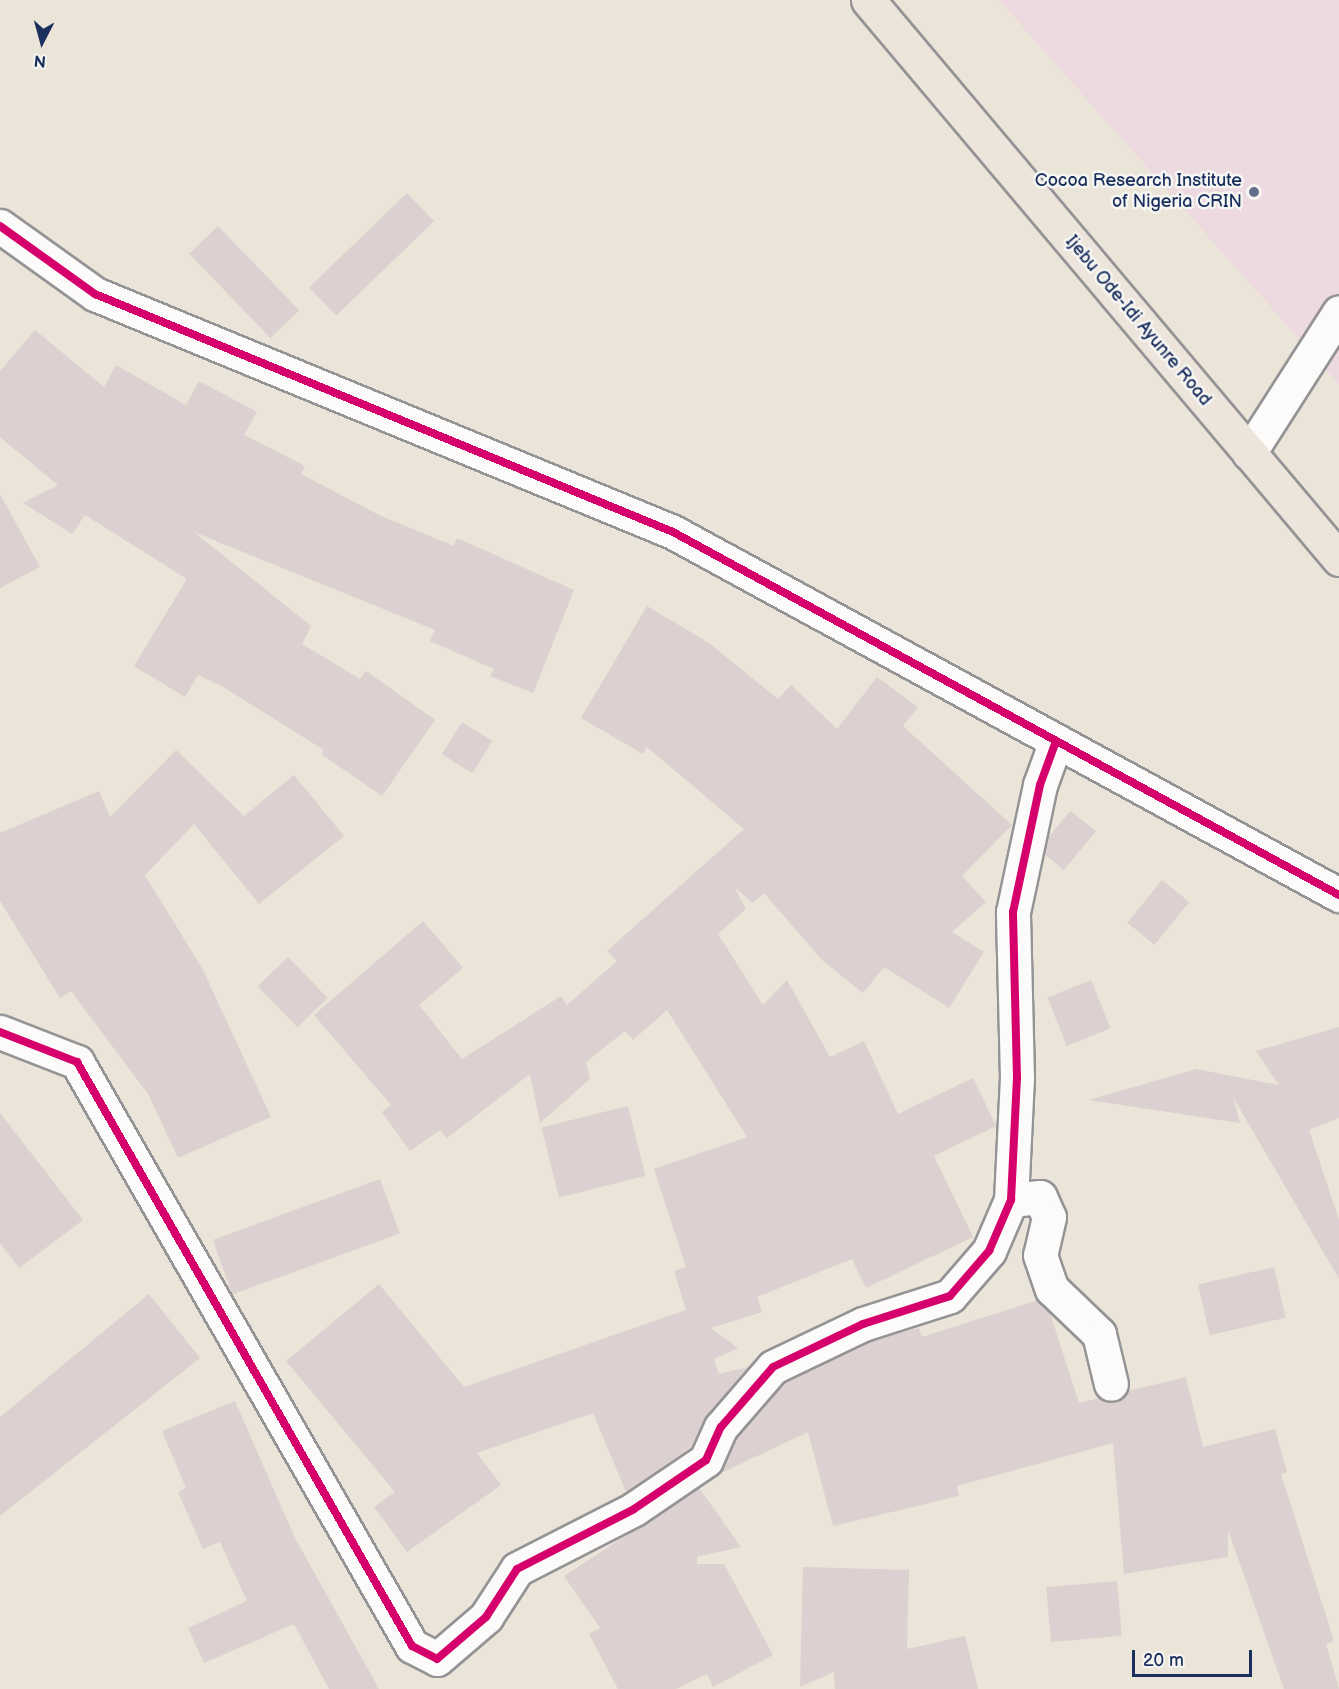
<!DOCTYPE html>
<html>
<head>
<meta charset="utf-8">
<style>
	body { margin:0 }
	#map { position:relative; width:1339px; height:1689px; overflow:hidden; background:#ebe4d9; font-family:"Balsamiq Sans",sans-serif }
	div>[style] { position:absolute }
	.built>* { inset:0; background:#edd9e0 }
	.building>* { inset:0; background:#dcd0d0; transform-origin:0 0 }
	.roads { filter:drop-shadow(2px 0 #949395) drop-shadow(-2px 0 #949395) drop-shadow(0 2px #949395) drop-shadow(0 -2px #949395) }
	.minor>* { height:33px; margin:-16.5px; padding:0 16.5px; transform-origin:16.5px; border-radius:16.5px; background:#fcfbf9 }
	.major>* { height:33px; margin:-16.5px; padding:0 16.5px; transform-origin:16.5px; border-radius:16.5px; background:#ede5dc }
	.cycleway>* { height:8px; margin:-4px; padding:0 4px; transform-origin:4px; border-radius:4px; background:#d6006c }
	.dots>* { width:16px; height:16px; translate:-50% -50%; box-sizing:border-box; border:3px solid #f6f6f2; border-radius:50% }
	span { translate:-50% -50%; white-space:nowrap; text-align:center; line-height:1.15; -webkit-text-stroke:5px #f6f6f2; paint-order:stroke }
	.poi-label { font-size:18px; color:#1b2f5e }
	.right { translate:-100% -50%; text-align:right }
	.street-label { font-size:18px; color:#1b2f5e }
	.north { position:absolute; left:12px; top:12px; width:60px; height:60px; -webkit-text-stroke:4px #f6f6f2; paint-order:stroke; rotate:186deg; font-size:16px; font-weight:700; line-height:24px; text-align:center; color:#1b2f5e }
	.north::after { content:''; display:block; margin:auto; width:21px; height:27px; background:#1b2f5e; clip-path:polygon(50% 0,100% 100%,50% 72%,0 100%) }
	.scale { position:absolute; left:1132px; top:1650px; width:120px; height:27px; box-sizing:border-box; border:3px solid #1b2f5e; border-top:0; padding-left:8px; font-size:18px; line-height:21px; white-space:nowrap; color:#1b2f5e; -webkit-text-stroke:4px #f6f6f2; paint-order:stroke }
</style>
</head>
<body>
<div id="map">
	<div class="built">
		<div style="clip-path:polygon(999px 0,1339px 0,1339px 384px)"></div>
	</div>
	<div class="building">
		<div style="left:407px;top:193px;width:39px;height:136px;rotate:46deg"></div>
		<div style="left:218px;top:226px;width:117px;height:40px;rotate:46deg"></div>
		<div style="clip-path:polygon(35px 330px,104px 387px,116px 365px,186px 405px,199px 381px,257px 412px,244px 435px,305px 466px,301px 474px,379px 515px,454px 546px,457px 538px,574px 590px,533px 693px,490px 676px,494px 669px,430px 641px,435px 630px,194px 532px,311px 626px,302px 644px,360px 679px,366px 671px,435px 720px,382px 796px,321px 754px,324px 750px,223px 687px,198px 675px,185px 697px,134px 666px,187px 579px,85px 515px,72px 534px,23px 503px,58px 485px,0 437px,0 371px)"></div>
		<div style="clip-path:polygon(0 494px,40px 567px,0 588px)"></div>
		<div style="clip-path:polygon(647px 606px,709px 643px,778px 699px,791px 685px,837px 729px,877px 677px,918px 707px,903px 726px,1012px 825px,962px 876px,986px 902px,952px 932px,984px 952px,949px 1008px,884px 967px,863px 993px,822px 960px,764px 893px,753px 903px,734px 887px,746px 909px,718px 934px,763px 1005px,787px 980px,830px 1057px,864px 1041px,898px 1114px,973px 1078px,996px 1126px,934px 1156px,973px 1237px,866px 1288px,852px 1259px,757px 1297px,762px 1312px,711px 1328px,738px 1348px,714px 1359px,719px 1374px,748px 1367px,707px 1415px,691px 1447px,626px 1492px,593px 1413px,477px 1453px,501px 1485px,407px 1552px,374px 1507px,395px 1492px,286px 1361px,379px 1284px,464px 1387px,686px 1310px,674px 1271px,686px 1267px,654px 1169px,747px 1137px,667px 1010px,633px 1040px,625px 1031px,586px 1062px,590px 1079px,540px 1123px,530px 1074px,447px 1138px,440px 1130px,410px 1151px,382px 1112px,391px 1105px,314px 1015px,423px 921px,463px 968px,419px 1005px,462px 1059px,561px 996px,567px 1005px,617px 961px,607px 951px,744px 829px,647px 747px,643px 754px,581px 718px)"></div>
		<div style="left:462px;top:722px;width:36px;height:38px;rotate:32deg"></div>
		<div style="clip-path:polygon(176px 750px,244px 816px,294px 775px,344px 836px,259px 904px,194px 824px,145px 875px,203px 970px,271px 1117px,178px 1158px,148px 1094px,71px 991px,60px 998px,0 901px,0 833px,99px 791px,110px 817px)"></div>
		<div style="clip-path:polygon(1070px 811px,1096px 831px,1064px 870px,1044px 854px,1048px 838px)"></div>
		<div style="left:1162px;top:880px;width:35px;height:55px;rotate:39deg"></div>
		<div style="left:288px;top:957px;width:57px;height:42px;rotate:46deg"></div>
		<div style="left:1091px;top:980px;width:52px;height:47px;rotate:68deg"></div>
		<div style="clip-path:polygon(1339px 1027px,1339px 1118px,1309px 1130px,1339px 1220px,1339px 1279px,1233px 1097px,1240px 1123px,1089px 1100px,1196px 1069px,1279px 1085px,1256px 1051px)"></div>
		<div style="left:628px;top:1106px;width:72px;height:89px;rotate:76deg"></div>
		<div style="clip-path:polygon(0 1113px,83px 1220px,19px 1268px,0 1243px)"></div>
		<div style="left:380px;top:1179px;width:58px;height:178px;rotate:70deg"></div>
		<div style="left:1274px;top:1267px;width:52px;height:78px;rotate:77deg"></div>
		<div style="clip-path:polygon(149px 1294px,200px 1358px,0 1516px,0 1417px)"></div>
		<div style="clip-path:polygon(1038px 1300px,1050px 1313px,1079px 1403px,1099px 1398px,1116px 1402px,1128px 1391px,1186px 1377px,1203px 1447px,1275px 1429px,1287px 1472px,1281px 1474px,1334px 1641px,1326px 1644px,1339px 1689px,1284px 1689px,1228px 1530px,1228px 1557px,1124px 1574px,1113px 1443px,957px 1486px,959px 1496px,833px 1526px,808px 1432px,717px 1475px,737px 1437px,785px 1382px,870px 1341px,919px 1328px,922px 1337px)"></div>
		<div style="clip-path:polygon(235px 1401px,295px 1538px,379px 1689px,329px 1689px,294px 1624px,204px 1663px,188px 1628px,247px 1601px,220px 1542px,203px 1549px,178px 1492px,186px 1488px,162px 1431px)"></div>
		<div style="clip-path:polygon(699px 1488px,741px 1547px,697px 1557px,697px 1564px,724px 1564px,773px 1655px,713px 1687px,707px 1674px,676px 1689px,618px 1689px,589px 1634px,600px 1628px,564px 1576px)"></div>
		<div style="clip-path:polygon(803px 1567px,909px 1570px,907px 1649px,965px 1636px,978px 1689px,835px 1689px,834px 1672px,800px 1687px)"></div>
		<div style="left:1117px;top:1581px;width:55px;height:71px;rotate:85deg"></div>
	</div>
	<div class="roads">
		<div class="minor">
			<div style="left:0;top:226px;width:117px;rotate:35.6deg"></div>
			<div style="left:95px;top:294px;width:625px;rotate:22.38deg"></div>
			<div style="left:673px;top:532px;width:759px;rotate:28.59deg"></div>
			<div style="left:1249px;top:453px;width:167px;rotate:-57.4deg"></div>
			<div style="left:0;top:1032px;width:83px;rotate:21.3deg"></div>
			<div style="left:77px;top:1062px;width:673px;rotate:60.16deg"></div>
			<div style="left:412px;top:1646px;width:28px;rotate:27deg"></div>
			<div style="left:437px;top:1659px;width:65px;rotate:-40.6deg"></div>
			<div style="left:486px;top:1617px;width:57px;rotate:-57.1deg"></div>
			<div style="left:517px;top:1569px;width:131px;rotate:-27.1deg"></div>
			<div style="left:634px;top:1509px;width:87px;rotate:-34.2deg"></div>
			<div style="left:706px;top:1460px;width:36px;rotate:-66deg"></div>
			<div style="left:721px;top:1427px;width:79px;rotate:-49.1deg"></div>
			<div style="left:773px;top:1367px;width:100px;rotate:-25.5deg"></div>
			<div style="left:863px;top:1324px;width:91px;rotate:-17.8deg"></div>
			<div style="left:950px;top:1296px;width:60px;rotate:-49.1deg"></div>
			<div style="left:989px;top:1251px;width:56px;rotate:-66.7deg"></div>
			<div style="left:1011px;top:1200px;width:122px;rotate:-87.2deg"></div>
			<div style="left:1017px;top:1078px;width:166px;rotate:-91.4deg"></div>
			<div style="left:1013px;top:912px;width:130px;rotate:-78deg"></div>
			<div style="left:1040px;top:785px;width:47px;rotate:-70deg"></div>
			<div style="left:1011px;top:1200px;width:29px;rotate:-6deg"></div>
			<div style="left:1040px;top:1197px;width:22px;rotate:66deg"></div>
			<div style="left:1049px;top:1217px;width:39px;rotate:103deg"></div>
			<div style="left:1040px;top:1255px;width:36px;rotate:71deg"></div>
			<div style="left:1052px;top:1289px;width:65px;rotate:43.8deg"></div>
			<div style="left:1099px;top:1334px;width:51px;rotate:76.5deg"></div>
		</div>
		<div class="major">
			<div style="left:868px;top:0;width:731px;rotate:49.88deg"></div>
		</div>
	</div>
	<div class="cycleway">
		<div style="left:0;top:226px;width:117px;rotate:35.6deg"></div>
		<div style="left:95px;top:294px;width:625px;rotate:22.38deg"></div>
		<div style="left:673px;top:532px;width:759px;rotate:28.59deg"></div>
		<div style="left:0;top:1032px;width:83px;rotate:21.3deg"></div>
		<div style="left:77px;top:1062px;width:673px;rotate:60.16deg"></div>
		<div style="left:412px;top:1646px;width:28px;rotate:27deg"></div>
		<div style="left:437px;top:1659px;width:65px;rotate:-40.6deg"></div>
		<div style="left:486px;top:1617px;width:57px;rotate:-57.1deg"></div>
		<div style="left:517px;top:1569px;width:131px;rotate:-27.1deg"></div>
		<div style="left:634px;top:1509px;width:87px;rotate:-34.2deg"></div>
		<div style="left:706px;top:1460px;width:36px;rotate:-66deg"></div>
		<div style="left:721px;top:1427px;width:79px;rotate:-49.1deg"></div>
		<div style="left:773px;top:1367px;width:100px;rotate:-25.5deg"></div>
		<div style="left:863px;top:1324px;width:91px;rotate:-17.8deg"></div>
		<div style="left:950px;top:1296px;width:60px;rotate:-49.1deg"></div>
		<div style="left:989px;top:1251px;width:56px;rotate:-66.7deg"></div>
		<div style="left:1011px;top:1200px;width:122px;rotate:-87.2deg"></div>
		<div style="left:1017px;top:1078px;width:166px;rotate:-91.4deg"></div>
		<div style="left:1013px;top:912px;width:130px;rotate:-78deg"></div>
		<div style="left:1040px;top:785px;width:47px;rotate:-70deg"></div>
	</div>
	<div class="dots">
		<div style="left:1254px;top:192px;background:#646e89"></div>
	</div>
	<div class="poi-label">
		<span class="right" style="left:1242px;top:192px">Cocoa Research Institute<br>of Nigeria CRIN</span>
	</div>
	<div class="street-label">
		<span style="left:1138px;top:321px;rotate:50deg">Ijebu Ode-Idi Ayunre Road</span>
	</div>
	<div class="north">N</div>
	<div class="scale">20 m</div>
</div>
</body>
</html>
